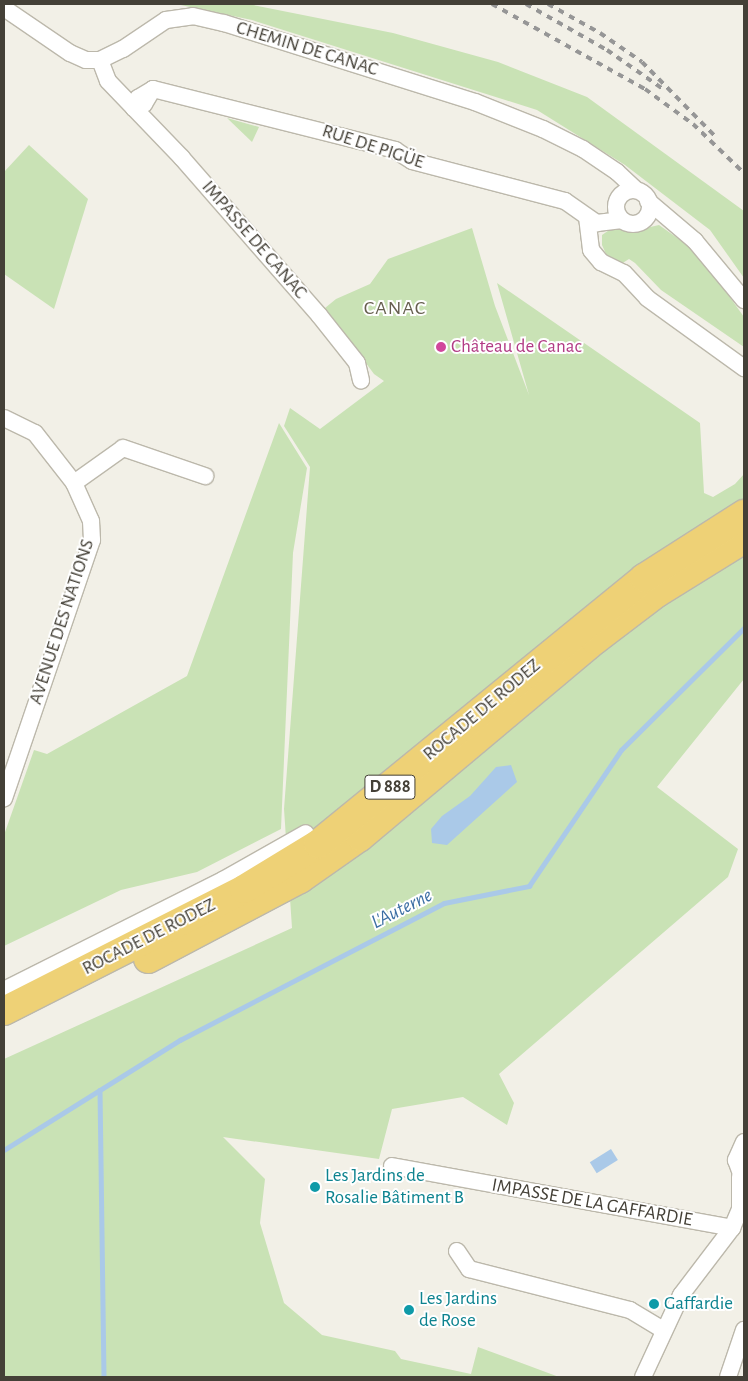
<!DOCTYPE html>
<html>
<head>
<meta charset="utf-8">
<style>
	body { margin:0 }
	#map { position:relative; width:748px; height:1381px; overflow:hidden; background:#f2f0e7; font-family:"Alegreya Sans",sans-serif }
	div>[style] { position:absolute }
	.green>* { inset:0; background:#c9e2b5 }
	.water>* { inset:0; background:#aac9e8; transform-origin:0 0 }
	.stream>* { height:4.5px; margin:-2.25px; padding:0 2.25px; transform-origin:2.25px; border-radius:2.25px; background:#aac9e8 }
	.roads { filter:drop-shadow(1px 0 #bcb8ab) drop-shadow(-1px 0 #bcb8ab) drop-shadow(0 1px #bcb8ab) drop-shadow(0 -1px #bcb8ab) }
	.street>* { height:16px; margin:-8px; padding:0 8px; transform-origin:8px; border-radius:8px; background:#fff }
	.street>.ring { margin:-8px; padding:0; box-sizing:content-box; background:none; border:16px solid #fff; border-radius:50% }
	.highway>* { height:28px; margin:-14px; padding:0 14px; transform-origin:14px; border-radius:14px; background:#eed176 }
	.rail>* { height:4px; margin-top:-2px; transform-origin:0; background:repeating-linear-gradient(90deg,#969696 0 6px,transparent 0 12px) }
	.dots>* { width:14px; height:14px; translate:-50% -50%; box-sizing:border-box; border:2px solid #fff; border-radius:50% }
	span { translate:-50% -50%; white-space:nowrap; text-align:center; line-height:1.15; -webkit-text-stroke:4px #fff; paint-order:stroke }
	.shield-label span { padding:1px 4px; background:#fff; border:1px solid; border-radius:4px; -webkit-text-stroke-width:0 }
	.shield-label { font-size:18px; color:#444037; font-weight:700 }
	.street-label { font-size:19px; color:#444037 }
	.hotel-label { font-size:19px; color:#b23c85 }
	.left { translate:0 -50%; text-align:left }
	.culture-label { font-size:19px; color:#0d838f }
	.neighbourhood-label { font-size:20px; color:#665f4f; letter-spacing:1px }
	.water-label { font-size:20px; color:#3c6fa4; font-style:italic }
	.frame { position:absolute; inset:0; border:5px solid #444037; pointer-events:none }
</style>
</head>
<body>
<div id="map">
	<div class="green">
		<div style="clip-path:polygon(176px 4px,248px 4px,393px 33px,498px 62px,587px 97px,744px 211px,744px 278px,710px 230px,625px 165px,537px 110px,252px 20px)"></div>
		<div style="clip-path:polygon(227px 118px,259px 127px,252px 142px)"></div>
		<div style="clip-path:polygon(29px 145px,88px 199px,54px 309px,4px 274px,4px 172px)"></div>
		<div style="clip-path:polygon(659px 225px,690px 247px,707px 265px,744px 317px,744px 347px,661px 290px,635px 263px,629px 259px,621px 264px,606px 254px,602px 245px,602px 235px,615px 226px,633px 231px)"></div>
		<div style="clip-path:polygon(472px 228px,495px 306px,529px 395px,497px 283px,700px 423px,704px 493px,713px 497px,735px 484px,744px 474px,744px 498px,732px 507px,744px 514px,744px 679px,657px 787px,738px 849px,728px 877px,499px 1074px,514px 1103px,507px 1125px,463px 1097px,392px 1109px,379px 1159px,223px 1137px,265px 1179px,260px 1223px,284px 1303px,322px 1335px,395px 1351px,401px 1359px,471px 1374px,478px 1347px,559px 1377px,4px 1377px,4px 1059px,292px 928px,284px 809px,310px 467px,284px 426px,290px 408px,320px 429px,384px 381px,374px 374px,325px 308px,336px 299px,370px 284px,388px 259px)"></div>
		<div style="clip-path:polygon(279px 423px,307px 468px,293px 553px,281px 829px,197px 872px,121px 890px,4px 946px,4px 835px,34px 750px,47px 754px,187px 676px)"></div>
	</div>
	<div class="water">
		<div style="clip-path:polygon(511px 765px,517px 782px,447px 845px,432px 843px,431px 829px,442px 816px,470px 796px,496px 767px)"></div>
		<div style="left:611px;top:1149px;width:13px;height:25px;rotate:58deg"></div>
	</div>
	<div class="stream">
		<div style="left:100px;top:1090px;width:287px;rotate:89.2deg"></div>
		<div style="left:4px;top:1150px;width:208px;rotate:-32deg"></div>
		<div style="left:180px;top:1040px;width:297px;rotate:-27.4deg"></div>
		<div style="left:444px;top:903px;width:87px;rotate:-11.3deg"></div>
		<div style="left:529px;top:886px;width:164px;rotate:-55.9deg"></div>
		<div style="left:621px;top:750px;width:173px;rotate:-44.8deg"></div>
	</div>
	<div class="roads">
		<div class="street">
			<div style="left:4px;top:8px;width:80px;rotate:34.3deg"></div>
			<div style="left:70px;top:53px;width:17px;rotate:24deg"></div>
			<div style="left:86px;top:60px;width:14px"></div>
			<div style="left:100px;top:60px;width:25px;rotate:-26deg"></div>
			<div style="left:123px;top:49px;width:52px;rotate:-34deg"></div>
			<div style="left:166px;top:20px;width:27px;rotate:-8deg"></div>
			<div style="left:193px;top:16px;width:32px;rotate:13deg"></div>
			<div style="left:224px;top:23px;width:263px;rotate:17.5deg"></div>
			<div style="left:475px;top:102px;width:73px;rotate:21.7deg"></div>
			<div style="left:543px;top:129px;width:45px;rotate:26.6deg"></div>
			<div style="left:583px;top:149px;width:41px;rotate:34.1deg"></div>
			<div style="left:617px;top:172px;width:26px;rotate:43deg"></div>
			<div style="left:100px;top:60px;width:22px;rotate:69deg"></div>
			<div style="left:108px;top:81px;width:107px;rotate:46.1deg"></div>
			<div style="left:182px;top:158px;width:208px;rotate:48.9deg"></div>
			<div style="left:319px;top:315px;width:61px;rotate:51.6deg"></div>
			<div style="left:357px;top:363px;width:18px;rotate:77deg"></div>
			<div style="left:153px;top:89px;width:250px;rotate:14.1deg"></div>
			<div style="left:395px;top:150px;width:20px;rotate:33deg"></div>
			<div style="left:412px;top:161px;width:158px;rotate:14.7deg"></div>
			<div style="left:565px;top:201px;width:39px;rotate:35deg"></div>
			<div style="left:597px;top:223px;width:25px;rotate:-7deg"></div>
			<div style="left:153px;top:89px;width:17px;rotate:121deg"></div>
			<div style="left:144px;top:104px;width:11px;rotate:158deg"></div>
			<div style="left:134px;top:108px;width:11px;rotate:-68deg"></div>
			<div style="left:138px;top:98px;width:17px;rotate:-31deg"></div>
			<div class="ring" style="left:616px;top:190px;width:18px;height:18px"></div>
			<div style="left:648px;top:201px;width:62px;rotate:40.4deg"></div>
			<div style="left:695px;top:241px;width:77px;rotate:50.3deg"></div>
			<div style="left:587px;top:217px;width:33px;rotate:83deg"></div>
			<div style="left:591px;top:250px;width:16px;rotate:50deg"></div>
			<div style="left:601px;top:262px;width:25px;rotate:26deg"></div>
			<div style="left:624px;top:273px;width:34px;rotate:47deg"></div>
			<div style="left:647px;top:298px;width:120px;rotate:35.8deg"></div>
			<div style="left:4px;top:418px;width:34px;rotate:26deg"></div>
			<div style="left:35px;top:433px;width:63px;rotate:52deg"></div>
			<div style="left:74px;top:483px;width:42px;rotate:65.9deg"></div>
			<div style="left:91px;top:521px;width:19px;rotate:87deg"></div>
			<div style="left:92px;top:540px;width:273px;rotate:108.8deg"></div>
			<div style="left:74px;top:483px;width:60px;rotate:-35.5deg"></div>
			<div style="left:123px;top:448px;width:87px;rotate:18.9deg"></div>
			<div style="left:4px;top:990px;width:245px;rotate:-26.7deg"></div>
			<div style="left:223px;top:880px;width:95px;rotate:-29.5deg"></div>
			<div style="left:744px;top:1142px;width:20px;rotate:114deg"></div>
			<div style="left:736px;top:1160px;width:23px;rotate:70deg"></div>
			<div style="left:392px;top:1166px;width:346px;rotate:10.3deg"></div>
			<div style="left:740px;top:1177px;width:32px;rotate:90deg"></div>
			<div style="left:740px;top:1209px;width:6px;rotate:-45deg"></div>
			<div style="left:457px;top:1251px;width:22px;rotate:56deg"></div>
			<div style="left:469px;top:1269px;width:166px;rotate:14.3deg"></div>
			<div style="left:630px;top:1310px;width:39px;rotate:31deg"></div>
			<div style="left:643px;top:1377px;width:90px;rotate:-65.1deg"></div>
			<div style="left:681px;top:1295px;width:84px;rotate:-52.7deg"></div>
			<div style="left:732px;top:1228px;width:21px;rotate:-67deg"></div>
			<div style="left:728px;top:1377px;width:50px;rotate:-71.2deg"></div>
		</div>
		<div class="highway">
			<div style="left:148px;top:959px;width:172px;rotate:-27.8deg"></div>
			<div style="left:300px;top:879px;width:73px;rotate:-35deg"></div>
			<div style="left:360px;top:837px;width:307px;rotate:-40deg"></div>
			<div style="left:595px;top:640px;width:78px;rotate:-37.2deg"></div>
			<div style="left:657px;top:593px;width:102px;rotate:-31.8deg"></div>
			<div style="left:4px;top:1011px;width:269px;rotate:-26.9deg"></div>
			<div style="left:244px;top:889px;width:87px;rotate:-31.3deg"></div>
			<div style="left:318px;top:844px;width:421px;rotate:-39.2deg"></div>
			<div style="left:644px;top:578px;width:119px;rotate:-32.6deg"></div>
		</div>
	</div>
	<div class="rail">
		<div style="left:492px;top:4px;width:175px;rotate:29.1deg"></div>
		<div style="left:645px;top:89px;width:59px;rotate:36.1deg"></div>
		<div style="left:693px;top:124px;width:71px;rotate:43.9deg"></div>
		<div style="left:526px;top:4px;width:93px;rotate:29.6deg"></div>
		<div style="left:607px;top:50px;width:68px;rotate:34.9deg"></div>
		<div style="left:548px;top:4px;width:60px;rotate:29.1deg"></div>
		<div style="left:600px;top:33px;width:51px;rotate:34.6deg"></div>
		<div style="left:642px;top:62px;width:104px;rotate:45.4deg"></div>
	</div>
	<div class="dots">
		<div style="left:441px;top:347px;background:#d1479c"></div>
		<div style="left:315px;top:1187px;background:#0f9aa8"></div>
		<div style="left:654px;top:1304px;background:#0f9aa8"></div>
		<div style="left:409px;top:1310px;background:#0f9aa8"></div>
	</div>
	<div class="shield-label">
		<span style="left:390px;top:787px">D 888</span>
	</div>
	<div class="street-label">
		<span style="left:307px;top:49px;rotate:17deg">CHEMIN DE CANAC</span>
		<span style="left:373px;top:147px;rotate:18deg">RUE DE PIGÜE</span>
		<span style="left:254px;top:240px;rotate:49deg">IMPASSE DE CANAC</span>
		<span style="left:62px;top:622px;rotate:-72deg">AVENUE DES NATIONS</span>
		<span style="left:482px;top:710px;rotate:-40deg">ROCADE DE RODEZ</span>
		<span style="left:149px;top:937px;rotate:-27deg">ROCADE DE RODEZ</span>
		<span style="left:592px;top:1203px;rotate:10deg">IMPASSE DE LA GAFFARDIE</span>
	</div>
	<div class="hotel-label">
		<span class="left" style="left:451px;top:347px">Château de Canac</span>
	</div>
	<div class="culture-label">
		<span class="left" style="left:325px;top:1187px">Les Jardins de<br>Rosalie Bâtiment B</span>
		<span class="left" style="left:419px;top:1310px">Les Jardins<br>de Rose</span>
		<span class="left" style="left:664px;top:1304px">Gaffardie</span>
	</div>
	<div class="neighbourhood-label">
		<span style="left:395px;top:308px">CANAC</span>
	</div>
	<div class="water-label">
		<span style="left:402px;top:909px;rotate:-27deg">L'Auterne</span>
	</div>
	<div class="frame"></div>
</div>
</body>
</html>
